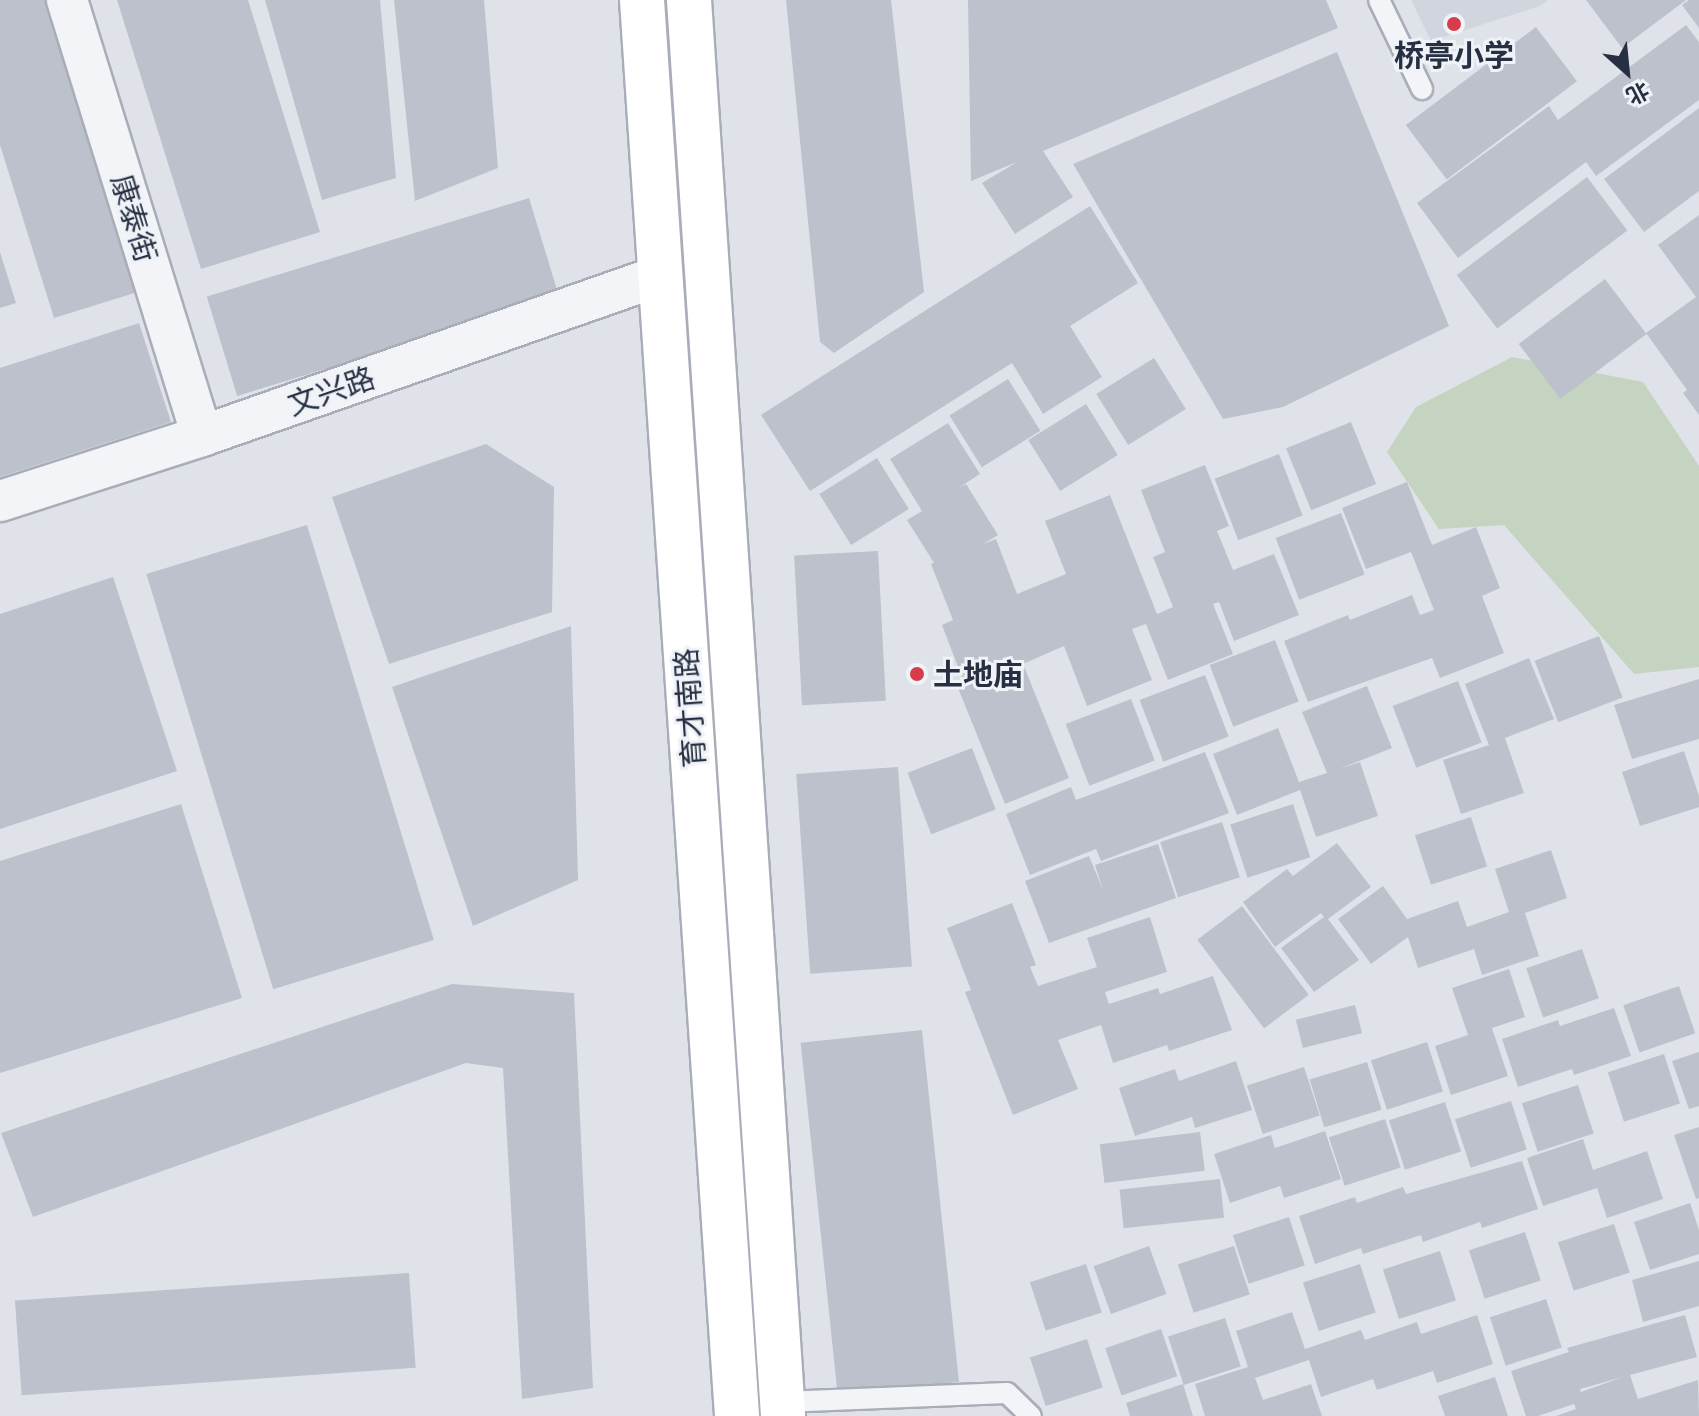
<!DOCTYPE html>
<html>
<head>
<meta charset="utf-8">
<style>
	body { margin:0 }
	#map { position:relative; width:1699px; height:1416px; overflow:hidden; background:#dfe3e9; font-family:"PT Sans Narrow","Noto Sans SC",sans-serif }
	div>[style] { position:absolute }
	.built>* { inset:0; background:#d1d5de }
	.green>* { inset:0; background:#c4d4c0 }
	.building>* { inset:0; background:#bcc1cc; transform-origin:0 0 }
	.roads { filter:drop-shadow(2px 0 #a8adb7) drop-shadow(-2px 0 #a8adb7) drop-shadow(0 2px #a8adb7) drop-shadow(0 -2px #a8adb7) }
	.lane>* { height:20px; margin:-10px; padding:0 10px; transform-origin:10px; border-radius:10px; background:#f2f4f7 }
	.street>* { height:40px; margin:-20px; padding:0 20px; transform-origin:20px; border-radius:20px; background:#f2f4f7 }
	.secondary>* { height:44px; margin:-22px; padding:0 22px; transform-origin:22px; border-radius:22px; background:#fff }
	.dots>* { width:22px; height:22px; translate:-50% -50%; box-sizing:border-box; border:4px solid #eff2f7; border-radius:50% }
	span { translate:-50% -50%; white-space:nowrap; text-align:center; line-height:1.15; -webkit-text-stroke:6px #eff2f7; paint-order:stroke }
	.poi-label { font-size:30px; color:#272f42; font-weight:700 }
	.left { translate:0 -50%; text-align:left }
	.street-label { font-size:30px; color:#272f42 }
	.north { position:absolute; left:1587px; top:32px; width:80px; height:80px; -webkit-text-stroke:6px #eff2f7; paint-order:stroke; rotate:153deg; font-size:22px; font-weight:700; line-height:32px; text-align:center; color:#272f42 }
	.north::after { content:''; display:block; margin:auto; width:28px; height:36px; background:#272f42; clip-path:polygon(50% 0,100% 100%,50% 72%,0 100%) }
</style>
</head>
<body>
<div id="map">
	<div class="built">
		<div style="clip-path:polygon(1411px 0,1548px 0,1540px 6px,1431px 41px)"></div>
	</div>
	<div class="green">
		<div style="clip-path:polygon(1512px 357px,1643px 382px,1699px 466px,1699px 667px,1634px 674px,1504px 525px,1439px 529px,1387px 452px,1416px 407px)"></div>
	</div>
	<div class="building">
		<div style="clip-path:polygon(0 0,50px 0,141px 291px,54px 318px,0 145px)"></div>
		<div style="clip-path:polygon(117px 0,248px 0,320px 232px,201px 269px)"></div>
		<div style="clip-path:polygon(265px 0,380px 0,396px 178px,322px 200px)"></div>
		<div style="clip-path:polygon(394px 0,484px 0,498px 168px,415px 201px)"></div>
		<div style="clip-path:polygon(786px 0,891px 0,924px 292px,834px 353px,820px 342px)"></div>
		<div style="clip-path:polygon(968px 0,1326px 0,1338px 28px,1043px 151px,1073px 197px,1015px 234px,982px 183px,1017px 162px,971px 181px)"></div>
		<div style="clip-path:polygon(1586px 0,1686px 0,1622px 48px)"></div>
		<div style="clip-path:polygon(1689px 0,1699px 0,1699px 28px,1682px 5px)"></div>
		<div style="clip-path:polygon(1686px 25px,1699px 42px,1699px 100px,1596px 176px,1586px 162px,1458px 258px,1417px 203px,1549px 106px,1558px 120px)"></div>
		<div style="left:1536px;top:27px;width:68px;height:163px;rotate:53deg"></div>
		<div style="clip-path:polygon(1337px 52px,1449px 326px,1283px 407px,1223px 419px,1073px 164px)"></div>
		<div style="clip-path:polygon(1699px 108px,1699px 191px,1644px 232px,1604px 179px)"></div>
		<div style="left:1587px;top:177px;width:67px;height:163px;rotate:53deg"></div>
		<div style="left:529px;top:198px;width:104px;height:337px;rotate:73deg"></div>
		<div style="clip-path:polygon(1090px 206px,1138px 283px,1070px 326px,1102px 377px,1043px 414px,1012px 363px,810px 491px,761px 415px)"></div>
		<div style="clip-path:polygon(1699px 215px,1699px 415px,1683px 393px,1687px 390px,1646px 333px,1696px 297px,1658px 245px)"></div>
		<div style="clip-path:polygon(0 252px,16px 303px,0 308px)"></div>
		<div style="left:1605px;top:279px;width:69px;height:108px;rotate:53deg"></div>
		<div style="clip-path:polygon(139px 323px,171px 422px,0 477px,0 368px)"></div>
		<div style="left:1154px;top:358px;width:60px;height:68px;rotate:58deg"></div>
		<div style="left:1008px;top:379px;width:61px;height:69px;rotate:58deg"></div>
		<div style="left:1086px;top:404px;width:60px;height:68px;rotate:58deg"></div>
		<div style="left:1351px;top:422px;width:67px;height:70px;rotate:68deg"></div>
		<div style="clip-path:polygon(948px 423px,980px 474px,958px 488px,966px 484px,998px 535px,983px 544px,996px 539px,1017px 594px,1066px 574px,1045px 521px,1110px 495px,1157px 614px,1173px 607px,1153px 557px,1165px 552px,1141px 490px,1205px 465px,1229px 526px,1217px 531px,1233px 570px,1274px 554px,1299px 615px,1234px 641px,1219px 602px,1213px 604px,1233px 654px,1168px 680px,1146px 624px,1132px 629px,1152px 680px,1087px 706px,1064px 646px,1023px 664px,1069px 778px,1005px 804px,956px 683px,963px 680px,942px 625px,953px 620px,931px 564px,934px 563px,907px 520px,922px 511px,890px 459px)"></div>
		<div style="clip-path:polygon(486px 444px,554px 487px,552px 612px,389px 664px,332px 497px)"></div>
		<div style="left:1279px;top:454px;width:66px;height:69px;rotate:69deg"></div>
		<div style="left:877px;top:458px;width:60px;height:68px;rotate:58deg"></div>
		<div style="clip-path:polygon(1407px 482px,1432px 545px,1476px 527px,1500px 588px,1482px 596px,1504px 653px,1440px 678px,1432px 658px,1308px 702px,1284px 641px,1348px 615px,1350px 620px,1412px 595px,1420px 615px,1434px 610px,1411px 552px,1366px 569px,1342px 508px)"></div>
		<div style="left:1341px;top:513px;width:66px;height:70px;rotate:69deg"></div>
		<div style="left:307px;top:525px;width:434px;height:168px;rotate:73deg"></div>
		<div style="left:878px;top:551px;width:150px;height:84px;rotate:87deg"></div>
		<div style="clip-path:polygon(113px 577px,177px 771px,0 829px,0 614px)"></div>
		<div style="clip-path:polygon(571px 626px,578px 880px,473px 926px,392px 687px)"></div>
		<div style="left:1599px;top:636px;width:66px;height:69px;rotate:69deg"></div>
		<div style="left:1275px;top:640px;width:66px;height:70px;rotate:69deg"></div>
		<div style="clip-path:polygon(1529px 658px,1554px 719px,1505px 738px,1524px 793px,1461px 814px,1443px 760px,1489px 745px,1465px 684px)"></div>
		<div style="left:1205px;top:675px;width:66px;height:70px;rotate:69deg"></div>
		<div style="clip-path:polygon(1699px 679px,1699px 739px,1632px 759px,1614px 705px)"></div>
		<div style="left:1458px;top:681px;width:66px;height:70px;rotate:69deg"></div>
		<div style="clip-path:polygon(1367px 686px,1392px 748px,1339px 769px,1360px 762px,1378px 816px,1316px 837px,1300px 790px,1237px 815px,1213px 754px,1278px 728px,1299px 782px,1327px 773px,1302px 712px)"></div>
		<div style="left:1131px;top:699px;width:66px;height:70px;rotate:69deg"></div>
		<div style="left:972px;top:748px;width:66px;height:69px;rotate:69deg"></div>
		<div style="clip-path:polygon(1684px 751px,1699px 796px,1699px 807px,1640px 826px,1622px 772px)"></div>
		<div style="clip-path:polygon(1205px 752px,1229px 813px,1101px 861px,1096px 849px,1030px 875px,1006px 814px,1071px 787px,1076px 800px)"></div>
		<div style="left:898px;top:767px;width:200px;height:102px;rotate:86deg"></div>
		<div style="clip-path:polygon(181px 804px,242px 998px,0 1073px,0 861px)"></div>
		<div style="left:1293px;top:804px;width:56px;height:66px;rotate:72deg"></div>
		<div style="left:1471px;top:817px;width:52px;height:59px;rotate:72deg"></div>
		<div style="left:1222px;top:822px;width:58px;height:65px;rotate:72deg"></div>
		<div style="clip-path:polygon(1337px 843px,1371px 887px,1328px 919px,1359px 960px,1314px 992px,1281px 948px,1324px 917px,1321px 913px,1275px 947px,1243px 902px,1287px 869px,1293px 876px)"></div>
		<div style="clip-path:polygon(1158px 844px,1176px 898px,1049px 943px,1025px 881px,1089px 856px,1103px 890px,1095px 865px)"></div>
		<div style="clip-path:polygon(1551px 850px,1567px 898px,1525px 913px,1539px 956px,1482px 975px,1474px 949px,1418px 968px,1408px 937px,1371px 964px,1338px 919px,1383px 886px,1407px 919px,1458px 901px,1467px 927px,1509px 912px,1495px 869px)"></div>
		<div style="clip-path:polygon(1012px 903px,1036px 965px,1030px 967px,1038px 986px,1097px 967px,1087px 938px,1150px 917px,1167px 972px,1105px 992px,1109px 1004px,1158px 988px,1160px 994px,1213px 976px,1232px 1030px,1169px 1051px,1167px 1045px,1113px 1063px,1101px 1025px,1058px 1040px,1078px 1089px,1013px 1115px,965px 992px,971px 990px,947px 928px)"></div>
		<div style="left:1242px;top:906px;width:111px;height:56px;rotate:53deg"></div>
		<div style="left:1582px;top:949px;width:52px;height:59px;rotate:71deg"></div>
		<div style="clip-path:polygon(1509px 969px,1525px 1017px,1492px 1028px,1508px 1076px,1451px 1095px,1435px 1046px,1468px 1035px,1452px 988px)"></div>
		<div style="clip-path:polygon(452px 984px,574px 993px,593px 1388px,522px 1399px,503px 1068px,466px 1063px,33px 1217px,1px 1133px)"></div>
		<div style="left:1679px;top:986px;width:50px;height:59px;rotate:71deg"></div>
		<div style="left:1355px;top:1005px;width:29px;height:61px;rotate:76deg"></div>
		<div style="clip-path:polygon(1614px 1008px,1631px 1056px,1574px 1075px,1572px 1069px,1518px 1087px,1502px 1039px,1558px 1020px,1560px 1026px)"></div>
		<div style="left:922px;top:1030px;width:354px;height:122px;rotate:84deg"></div>
		<div style="left:1427px;top:1042px;width:52px;height:59px;rotate:72deg"></div>
		<div style="clip-path:polygon(1699px 1052px,1699px 1106px,1689px 1109px,1672px 1061px)"></div>
		<div style="left:1664px;top:1054px;width:52px;height:59px;rotate:72deg"></div>
		<div style="clip-path:polygon(1236px 1061px,1252px 1110px,1195px 1128px,1192px 1117px,1135px 1136px,1119px 1088px,1175px 1069px,1179px 1081px)"></div>
		<div style="left:1367px;top:1062px;width:50px;height:60px;rotate:73deg"></div>
		<div style="left:1304px;top:1067px;width:51px;height:60px;rotate:72deg"></div>
		<div style="left:1578px;top:1085px;width:51px;height:59px;rotate:72deg"></div>
		<div style="left:1511px;top:1101px;width:51px;height:59px;rotate:72deg"></div>
		<div style="left:1445px;top:1102px;width:52px;height:59px;rotate:72deg"></div>
		<div style="left:1385px;top:1119px;width:51px;height:59px;rotate:72deg"></div>
		<div style="clip-path:polygon(1699px 1127px,1699px 1198px,1696px 1199px,1674px 1135px)"></div>
		<div style="clip-path:polygon(1325px 1131px,1341px 1179px,1284px 1198px,1280px 1186px,1230px 1203px,1214px 1154px,1271px 1135px,1275px 1148px)"></div>
		<div style="left:1200px;top:1132px;width:39px;height:101px;rotate:83deg"></div>
		<div style="clip-path:polygon(1583px 1139px,1593px 1170px,1647px 1151px,1663px 1199px,1607px 1218px,1597px 1188px,1543px 1206px,1527px 1158px)"></div>
		<div style="clip-path:polygon(1522px 1161px,1538px 1209px,1482px 1228px,1480px 1222px,1423px 1242px,1421px 1235px,1363px 1254px,1361px 1248px,1315px 1264px,1299px 1216px,1355px 1197px,1357px 1203px,1403px 1187px,1406px 1194px)"></div>
		<div style="left:1220px;top:1179px;width:39px;height:101px;rotate:84deg"></div>
		<div style="clip-path:polygon(1690px 1203px,1699px 1230px,1699px 1254px,1650px 1270px,1634px 1222px)"></div>
		<div style="left:1289px;top:1217px;width:51px;height:59px;rotate:72deg"></div>
		<div style="left:1614px;top:1224px;width:51px;height:59px;rotate:72deg"></div>
		<div style="left:1525px;top:1232px;width:51px;height:59px;rotate:72deg"></div>
		<div style="left:1149px;top:1246px;width:51px;height:59px;rotate:70deg"></div>
		<div style="left:1234px;top:1246px;width:51px;height:59px;rotate:72deg"></div>
		<div style="left:1440px;top:1251px;width:52px;height:60px;rotate:72deg"></div>
		<div style="clip-path:polygon(1699px 1261px,1699px 1306px,1643px 1322px,1632px 1280px)"></div>
		<div style="left:1086px;top:1264px;width:51px;height:59px;rotate:72deg"></div>
		<div style="left:1360px;top:1264px;width:51px;height:60px;rotate:72deg"></div>
		<div style="left:409px;top:1273px;width:95px;height:395px;rotate:86deg"></div>
		<div style="left:1546px;top:1299px;width:51px;height:59px;rotate:72deg"></div>
		<div style="clip-path:polygon(1292px 1312px,1305px 1349px,1361px 1330px,1365px 1340px,1417px 1322px,1421px 1334px,1477px 1315px,1493px 1364px,1437px 1383px,1433px 1371px,1377px 1390px,1373px 1379px,1321px 1397px,1309px 1360px,1255px 1378px,1263px 1400px,1311px 1384px,1322px 1416px,1205px 1416px,1195px 1384px,1248px 1367px,1236px 1331px)"></div>
		<div style="clip-path:polygon(evenodd,1685px 1315px,1697px 1357px,1630px 1375px,1638px 1399px,1698px 1380px,1699px 1416px,1556px 1416px,1576px 1409px,1574px 1404px,1538px 1416px,1526px 1416px,1511px 1371px,1569px 1352px,1567px 1348px,1685px 1315px,1623px 1377px,1581px 1392px,1580px 1389px,1623px 1377px)"></div>
		<div style="left:1225px;top:1318px;width:51px;height:60px;rotate:72deg"></div>
		<div style="left:1161px;top:1329px;width:50px;height:59px;rotate:71deg"></div>
		<div style="left:1087px;top:1339px;width:51px;height:60px;rotate:72deg"></div>
		<div style="clip-path:polygon(1495px 1377px,1508px 1416px,1445px 1416px,1438px 1396px)"></div>
		<div style="clip-path:polygon(1183px 1384px,1193px 1416px,1130px 1416px,1126px 1403px)"></div>
	</div>
	<div class="roads">
		<div class="lane">
			<div style="left:1379px;top:0;width:99px;rotate:64.2deg"></div>
			<div style="left:782px;top:1402px;width:225px;rotate:-2.3deg"></div>
			<div style="left:1007px;top:1393px;width:33px;rotate:44deg"></div>
		</div>
		<div class="street">
			<div style="left:67px;top:0;width:456px;rotate:72.8deg"></div>
			<div style="left:0;top:501px;width:212px;rotate:-17.8deg"></div>
			<div style="left:202px;top:436px;width:486px;rotate:-19.3deg"></div>
		</div>
		<div class="secondary">
			<div style="left:642px;top:0;width:1419px;rotate:86.16deg"></div>
			<div style="left:689px;top:0;width:1419px;rotate:86.2deg"></div>
		</div>
	</div>
	<div class="dots">
		<div style="left:1454px;top:24px;background:#d63c4b"></div>
		<div style="left:917px;top:674px;background:#d63c4b"></div>
	</div>
	<div class="poi-label">
		<span style="left:1454px;top:55px">桥亭小学</span>
		<span class="left" style="left:933px;top:674px">土地庙</span>
	</div>
	<div class="street-label">
		<span style="left:134px;top:218px;rotate:73deg">康泰街</span>
		<span style="left:331px;top:391px;rotate:-19deg">文兴路</span>
		<span style="left:690px;top:708px;rotate:-94deg">育才南路</span>
	</div>
	<div class="north">北</div>
</div>
</body>
</html>
